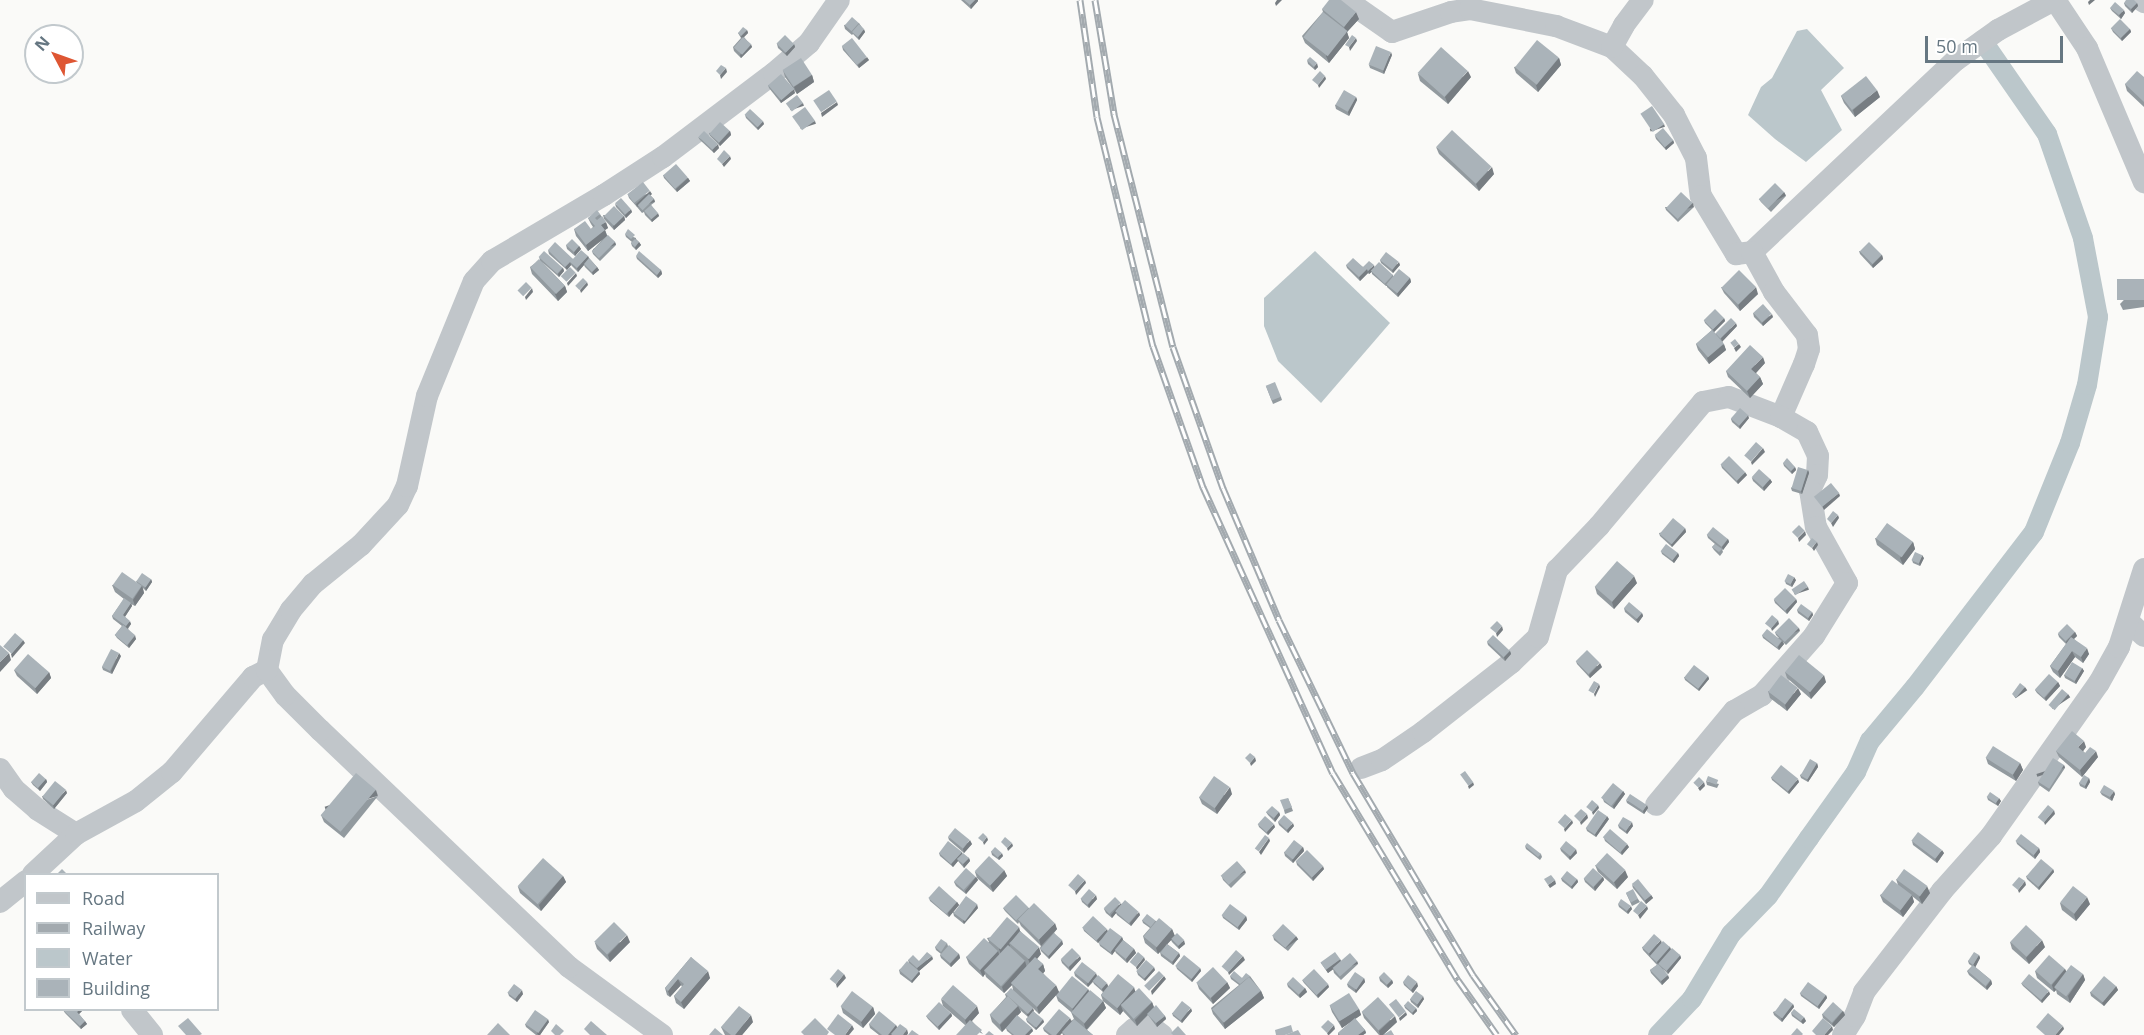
<!DOCTYPE html>
<html>
<head>
<meta charset="utf-8">
<style>
	body { margin:0 }
	#map { position:relative; width:2144px; height:1035px; overflow:hidden; background:#fafaf8; font-family:"Open Sans",sans-serif }
	div>[style] { position:absolute }
	.water>* { inset:0; background:#bbc7cb }
	.canal>* { height:20px; margin:-10px; padding:0 10px; transform-origin:10px; border-radius:10px; background:#bbc7cb }
	.minor>* { height:22px; margin:-11px; padding:0 11px; transform-origin:11px; border-radius:11px; background:#c1c6ca }
	.rail>* { height:7px; margin-top:-3.5px; transform-origin:0; background:repeating-linear-gradient(90deg,#fff 0 14px,#a3aaaf 0 28px); box-sizing:border-box; border-block:2px solid #a3aaaf }
	.wall>* { inset:0; background:#929a9f }
	.shaded-wall>* { inset:0; background:#777d82; transform-origin:0 0 }
	.building>* { inset:0; background:#aab3b9; transform-origin:0 0 }
	span { translate:-50% -50%; white-space:nowrap; text-align:center; line-height:1.15; -webkit-text-stroke:6px #fff; paint-order:stroke }
	.legend { position:absolute; left:24px; top:873px; width:195px; height:138px; box-sizing:border-box; background:#fff; border:2px solid #c2c9cd; margin:0; padding:8px 10px; list-style:none; font-size:18px; color:#667782 }
	.legend li { display:flex; align-items:center; gap:12px; height:30px }
	.legend b { width:30px; border:2px solid #c2c9cd }
	.north { position:absolute; left:24px; top:24px; width:60px; height:60px; box-sizing:border-box; background:#fff; border:2px solid #c2c9cd; border-radius:50%; rotate:311deg; font-size:16px; font-weight:700; line-height:24px; text-align:center; color:#667782 }
	.north::after { content:''; display:block; margin:auto; width:21px; height:27px; background:#de5633; clip-path:polygon(50% 0,100% 100%,50% 72%,0 100%) }
	.scale { position:absolute; left:1925px; top:36px; width:138px; height:27px; box-sizing:border-box; border:3px solid #667782; border-top:0; padding-left:8px; font-size:18px; line-height:21px; white-space:nowrap; color:#667782; -webkit-text-stroke:4px #fff; paint-order:stroke }
</style>
</head>
<body>
<div id="map">
	<div class="water">
		<div style="clip-path:polygon(1807px 29px,1844px 68px,1821px 90px,1842px 130px,1806px 162px,1775px 139px,1748px 115px,1761px 87px,1772px 78px,1797px 31px)"></div>
		<div style="clip-path:polygon(1315px 251px,1390px 323px,1321px 403px,1278px 361px,1264px 326px,1264px 298px)"></div>
	</div>
	<div class="canal">
		<div style="left:1658px;top:1035px;width:50px;rotate:-46.6deg"></div>
		<div style="left:1692px;top:999px;width:76px;rotate:-59deg"></div>
		<div style="left:1731px;top:934px;width:53px;rotate:-45.8deg"></div>
		<div style="left:1768px;top:896px;width:71px;rotate:-54.7deg"></div>
		<div style="left:1809px;top:838px;width:81px;rotate:-54.5deg"></div>
		<div style="left:1856px;top:772px;width:34px;rotate:-66deg"></div>
		<div style="left:1870px;top:741px;width:70px;rotate:-50.2deg"></div>
		<div style="left:1915px;top:687px;width:195px;rotate:-52.5deg"></div>
		<div style="left:2034px;top:532px;width:96px;rotate:-68deg"></div>
		<div style="left:2070px;top:443px;width:60px;rotate:-73.7deg"></div>
		<div style="left:2087px;top:385px;width:69px;rotate:-80.8deg"></div>
		<div style="left:2098px;top:317px;width:80px;rotate:-100.8deg"></div>
		<div style="left:2083px;top:238px;width:110px;rotate:-109.1deg"></div>
		<div style="left:2047px;top:134px;width:114px;rotate:-124.7deg"></div>
	</div>
	<div class="minor">
		<div style="left:1346px;top:0;width:56px;rotate:34.8deg"></div>
		<div style="left:1392px;top:32px;width:62px;rotate:-18.7deg"></div>
		<div style="left:1451px;top:12px;width:19px;rotate:-9deg"></div>
		<div style="left:1470px;top:9px;width:88px;rotate:11.2deg"></div>
		<div style="left:1556px;top:26px;width:60px;rotate:20.6deg"></div>
		<div style="left:1612px;top:47px;width:42px;rotate:43.1deg"></div>
		<div style="left:1643px;top:76px;width:50px;rotate:51.5deg"></div>
		<div style="left:1674px;top:115px;width:48px;rotate:62.9deg"></div>
		<div style="left:1696px;top:158px;width:38px;rotate:83deg"></div>
		<div style="left:1701px;top:196px;width:68px;rotate:58.9deg"></div>
		<div style="left:1736px;top:254px;width:16px;rotate:-7deg"></div>
		<div style="left:1752px;top:252px;width:280px;rotate:-43.3deg"></div>
		<div style="left:1956px;top:60px;width:52px;rotate:-35.5deg"></div>
		<div style="left:1998px;top:30px;width:64px;rotate:-28.2deg"></div>
		<div style="left:2055px;top:0;width:58px;rotate:56.3deg"></div>
		<div style="left:2087px;top:48px;width:146px;rotate:67deg"></div>
		<div style="left:2141px;top:0;width:4px;rotate:34deg"></div>
		<div style="left:1612px;top:47px;width:25px;rotate:-61deg"></div>
		<div style="left:1624px;top:25px;width:31px;rotate:-53deg"></div>
		<div style="left:1752px;top:252px;width:46px;rotate:61.2deg"></div>
		<div style="left:1774px;top:292px;width:54px;rotate:52.5deg"></div>
		<div style="left:1807px;top:335px;width:14px;rotate:82deg"></div>
		<div style="left:1809px;top:349px;width:16px;rotate:108deg"></div>
		<div style="left:1804px;top:364px;width:58px;rotate:113.5deg"></div>
		<div style="left:2128px;top:621px;width:22px;rotate:43deg"></div>
		<div style="left:1361px;top:768px;width:22px;rotate:-21deg"></div>
		<div style="left:1382px;top:760px;width:50px;rotate:-34.3deg"></div>
		<div style="left:1423px;top:732px;width:112px;rotate:-38.1deg"></div>
		<div style="left:1511px;top:663px;width:37px;rotate:-44deg"></div>
		<div style="left:1538px;top:637px;width:70px;rotate:-74.2deg"></div>
		<div style="left:1557px;top:570px;width:61px;rotate:-46.3deg"></div>
		<div style="left:1599px;top:526px;width:162px;rotate:-50deg"></div>
		<div style="left:1703px;top:402px;width:26px;rotate:-11deg"></div>
		<div style="left:1729px;top:397px;width:56px;rotate:21deg"></div>
		<div style="left:1781px;top:417px;width:30px;rotate:30deg"></div>
		<div style="left:1807px;top:432px;width:26px;rotate:65deg"></div>
		<div style="left:1818px;top:456px;width:19px;rotate:93deg"></div>
		<div style="left:1817px;top:475px;width:17px;rotate:115deg"></div>
		<div style="left:1810px;top:490px;width:37px;rotate:81deg"></div>
		<div style="left:1816px;top:527px;width:64px;rotate:61deg"></div>
		<div style="left:1847px;top:583px;width:62px;rotate:121.9deg"></div>
		<div style="left:1814px;top:636px;width:79px;rotate:131.4deg"></div>
		<div style="left:1762px;top:695px;width:32px;rotate:150deg"></div>
		<div style="left:1734px;top:711px;width:122px;rotate:129.7deg"></div>
		<div style="left:0;top:769px;width:24px;rotate:55deg"></div>
		<div style="left:14px;top:789px;width:32px;rotate:41deg"></div>
		<div style="left:38px;top:810px;width:45px;rotate:32.3deg"></div>
		<div style="left:33px;top:874px;width:59px;rotate:-42.9deg"></div>
		<div style="left:76px;top:834px;width:68px;rotate:-28.8deg"></div>
		<div style="left:136px;top:801px;width:46px;rotate:-38.9deg"></div>
		<div style="left:172px;top:772px;width:125px;rotate:-49.5deg"></div>
		<div style="left:253px;top:677px;width:16px;rotate:-27deg"></div>
		<div style="left:0;top:902px;width:33px;rotate:-39deg"></div>
		<div style="left:132px;top:1010px;width:32px;rotate:51deg"></div>
		<div style="left:662px;top:1035px;width:115px;rotate:-143.8deg"></div>
		<div style="left:569px;top:967px;width:344px;rotate:-136.4deg"></div>
		<div style="left:320px;top:730px;width:49px;rotate:-135deg"></div>
		<div style="left:285px;top:695px;width:31px;rotate:-126deg"></div>
		<div style="left:267px;top:670px;width:31px;rotate:-79deg"></div>
		<div style="left:273px;top:640px;width:35px;rotate:-59deg"></div>
		<div style="left:291px;top:610px;width:34px;rotate:-50deg"></div>
		<div style="left:313px;top:584px;width:62px;rotate:-39.1deg"></div>
		<div style="left:361px;top:545px;width:54px;rotate:-47.2deg"></div>
		<div style="left:398px;top:505px;width:21px;rotate:-65deg"></div>
		<div style="left:407px;top:486px;width:92px;rotate:-77.5deg"></div>
		<div style="left:427px;top:396px;width:124px;rotate:-67.8deg"></div>
		<div style="left:474px;top:281px;width:27px;rotate:-48deg"></div>
		<div style="left:492px;top:261px;width:130px;rotate:-30.5deg"></div>
		<div style="left:604px;top:195px;width:70px;rotate:-32.8deg"></div>
		<div style="left:663px;top:157px;width:139px;rotate:-37.1deg"></div>
		<div style="left:774px;top:73px;width:46px;rotate:-40.6deg"></div>
		<div style="left:809px;top:43px;width:52px;rotate:-55.1deg"></div>
		<div style="left:1127px;top:1035px;width:9px;rotate:-41deg"></div>
		<div style="left:1134px;top:1029px;width:16px;rotate:-11deg"></div>
		<div style="left:1150px;top:1026px;width:15px;rotate:37deg"></div>
		<div style="left:1843px;top:1035px;width:22px;rotate:-58deg"></div>
		<div style="left:1855px;top:1016px;width:26px;rotate:-69deg"></div>
		<div style="left:1864px;top:992px;width:128px;rotate:-52.3deg"></div>
		<div style="left:1942px;top:891px;width:74px;rotate:-48.3deg"></div>
		<div style="left:1991px;top:836px;width:187px;rotate:-54.8deg"></div>
		<div style="left:2099px;top:683px;width:41px;rotate:-60.9deg"></div>
		<div style="left:2119px;top:647px;width:82px;rotate:-72.2deg"></div>
	</div>
	<div class="rail">
		<div style="left:1080px;top:0;width:118px;rotate:81.7deg"></div>
		<div style="left:1097px;top:117px;width:236px;rotate:76.3deg"></div>
		<div style="left:1153px;top:346px;width:150px;rotate:70.5deg"></div>
		<div style="left:1203px;top:487px;width:314px;rotate:65.6deg"></div>
		<div style="left:1333px;top:773px;width:242px;rotate:58.9deg"></div>
		<div style="left:1458px;top:980px;width:67px;rotate:54.7deg"></div>
		<div style="left:1095px;top:0;width:116px;rotate:80.5deg"></div>
		<div style="left:1114px;top:114px;width:240px;rotate:75.8deg"></div>
		<div style="left:1173px;top:347px;width:150px;rotate:70.5deg"></div>
		<div style="left:1223px;top:488px;width:143px;rotate:67deg"></div>
		<div style="left:1279px;top:620px;width:170px;rotate:64.2deg"></div>
		<div style="left:1353px;top:773px;width:235px;rotate:59.3deg"></div>
		<div style="left:1473px;top:975px;width:74px;rotate:54.4deg"></div>
	</div>
	<div class="wall">
		<div style="clip-path:polygon(961px 0,978px 0,978px 1px,971px 9px)"></div>
		<div style="clip-path:polygon(2124px 3px,2137px 3px,2138px 6px,2132px 13px,2125px 6px)"></div>
		<div style="clip-path:polygon(2110px 8px,2125px 13px,2121px 19px,2112px 11px)"></div>
		<div style="clip-path:polygon(1322px 9px,1359px 19px,1347px 32px,1349px 38px,1329px 63px,1305px 43px,1302px 36px,1323px 12px)"></div>
		<div style="clip-path:polygon(859px 23px,865px 32px,859px 40px,853px 34px,852px 35px,845px 29px,844px 25px)"></div>
		<div style="clip-path:polygon(2111px 28px,2130px 29px,2131px 32px,2122px 41px,2113px 32px)"></div>
		<div style="clip-path:polygon(747px 30px,748px 33px,744px 37px,752px 47px,741px 58px,734px 51px,733px 47px,741px 38px,738px 33px)"></div>
		<div style="clip-path:polygon(777px 44px,794px 44px,795px 47px,787px 56px,778px 48px)"></div>
		<div style="clip-path:polygon(842px 46px,869px 60px,859px 68px,843px 50px)"></div>
		<div style="clip-path:polygon(1392px 55px,1384px 74px,1370px 68px,1369px 65px)"></div>
		<div style="clip-path:polygon(1559px 58px,1561px 65px,1538px 92px,1516px 73px,1514px 67px)"></div>
		<div style="clip-path:polygon(1307px 60px,1318px 67px,1315px 70px,1308px 64px)"></div>
		<div style="clip-path:polygon(783px 70px,812px 75px,814px 82px,797px 94px,785px 77px)"></div>
		<div style="clip-path:polygon(1418px 74px,1471px 77px,1448px 104px,1420px 81px)"></div>
		<div style="clip-path:polygon(2144px 77px,2144px 107px,2127px 91px,2125px 84px)"></div>
		<div style="clip-path:polygon(768px 85px,795px 93px,781px 103px,769px 88px)"></div>
		<div style="clip-path:polygon(1841px 96px,1880px 97px,1855px 117px,1844px 103px)"></div>
		<div style="clip-path:polygon(1356px 97px,1357px 100px,1349px 116px,1336px 109px,1335px 105px)"></div>
		<div style="clip-path:polygon(745px 115px,764px 124px,758px 130px,746px 118px)"></div>
		<div style="clip-path:polygon(730px 131px,731px 135px,720px 146px,710px 136px,709px 133px)"></div>
		<div style="clip-path:polygon(1655px 136px,1673px 140px,1674px 143px,1666px 150px,1656px 139px)"></div>
		<div style="clip-path:polygon(698px 137px,719px 148px,714px 153px,700px 140px)"></div>
		<div style="clip-path:polygon(1436px 147px,1494px 174px,1479px 191px,1439px 154px)"></div>
		<div style="clip-path:polygon(663px 175px,688px 178px,690px 181px,677px 192px,664px 178px)"></div>
		<div style="clip-path:polygon(1784px 192px,1786px 196px,1771px 212px,1761px 202px,1759px 199px)"></div>
		<div style="clip-path:polygon(652px 194px,650px 195px,654px 199px,655px 202px,651px 205px,659px 216px,652px 222px,645px 215px,644px 212px,642px 213px,637px 207px,629px 198px,628px 195px)"></div>
		<div style="clip-path:polygon(615px 204px,632px 212px,626px 218px,616px 207px)"></div>
		<div style="clip-path:polygon(1665px 207px,1694px 207px,1678px 222px,1666px 210px)"></div>
		<div style="clip-path:polygon(600px 214px,608px 228px,605px 230px,607px 235px,615px 242px,616px 245px,600px 261px,593px 254px,592px 251px,602px 240px,588px 251px,576px 236px,574px 229px,591px 229px,593px 227px,591px 224px,588px 218px)"></div>
		<div style="clip-path:polygon(603px 215px,624px 216px,625px 220px,614px 230px,604px 219px)"></div>
		<div style="clip-path:polygon(625px 234px,636px 238px,636px 239px,639px 242px,641px 245px,636px 250px,632px 246px,631px 243px,632px 242px,626px 237px)"></div>
		<div style="clip-path:polygon(566px 245px,579px 246px,581px 249px,575px 256px,567px 249px)"></div>
		<div style="clip-path:polygon(548px 250px,573px 259px,588px 256px,589px 258px,597px 267px,599px 270px,593px 275px,585px 267px,584px 265px,578px 272px,571px 265px,567px 270px,549px 254px)"></div>
		<div style="clip-path:polygon(1859px 251px,1882px 255px,1883px 259px,1873px 268px,1860px 254px)"></div>
		<div style="clip-path:polygon(636px 256px,661px 270px,662px 274px,658px 278px,637px 259px)"></div>
		<div style="clip-path:polygon(539px 257px,563px 268px,564px 271px,559px 277px,542px 262px,565px 286px,567px 292px,558px 301px,532px 274px,530px 267px,540px 260px)"></div>
		<div style="clip-path:polygon(1380px 260px,1400px 265px,1393px 273px,1381px 263px)"></div>
		<div style="clip-path:polygon(1346px 265px,1374px 268px,1393px 275px,1393px 276px,1410px 278px,1411px 282px,1398px 297px,1387px 287px,1387px 286px,1386px 286px,1372px 274px,1372px 272px,1369px 274px,1368px 273px,1360px 281px,1347px 268px)"></div>
		<div style="clip-path:polygon(2144px 279px,2144px 307px,2123px 310px,2120px 304px)"></div>
		<div style="clip-path:polygon(1721px 287px,1758px 294px,1740px 311px,1724px 293px)"></div>
		<div style="clip-path:polygon(1753px 313px,1773px 317px,1763px 326px,1754px 317px)"></div>
		<div style="clip-path:polygon(1724px 318px,1725px 321px,1714px 332px,1716px 334px,1737px 326px,1722px 341px,1726px 350px,1709px 364px,1698px 350px,1696px 344px,1712px 330px,1705px 323px,1704px 320px)"></div>
		<div style="clip-path:polygon(1765px 363px,1756px 373px,1760px 377px,1763px 384px,1750px 398px,1728px 377px,1726px 371px)"></div>
		<div style="clip-path:polygon(1266px 386px,1281px 397px,1282px 400px,1273px 404px)"></div>
		<div style="clip-path:polygon(1749px 418px,1740px 429px,1732px 422px,1731px 419px)"></div>
		<div style="clip-path:polygon(1783px 463px,1795px 467px,1796px 470px,1792px 474px,1784px 466px)"></div>
		<div style="clip-path:polygon(1721px 465px,1747px 475px,1738px 484px,1722px 468px)"></div>
		<div style="clip-path:polygon(1808px 470px,1809px 473px,1802px 494px,1792px 491px,1791px 488px)"></div>
		<div style="clip-path:polygon(1752px 478px,1770px 479px,1772px 482px,1764px 491px,1753px 481px)"></div>
		<div style="clip-path:polygon(1685px 528px,1686px 532px,1672px 547px,1660px 536px,1659px 533px)"></div>
		<div style="clip-path:polygon(1707px 535px,1728px 539px,1729px 542px,1723px 550px,1722px 549px,1723px 552px,1720px 556px,1714px 550px,1712px 547px,1715px 544px,1708px 538px)"></div>
		<div style="clip-path:polygon(1875px 538px,1913px 542px,1915px 549px,1903px 565px,1877px 545px)"></div>
		<div style="clip-path:polygon(1661px 551px,1678px 553px,1679px 556px,1674px 563px,1662px 554px)"></div>
		<div style="clip-path:polygon(1924px 558px,1920px 566px,1913px 563px,1912px 560px)"></div>
		<div style="clip-path:polygon(151px 579px,152px 582px,146px 591px,143px 588px,144px 593px,135px 606px,131px 604px,132px 606px,125px 617px,131px 624px,128px 629px,136px 639px,129px 648px,117px 638px,115px 635px,122px 626px,113px 619px,112px 616px,124px 599px,115px 592px,112px 585px,137px 583px,136px 581px)"></div>
		<div style="clip-path:polygon(1796px 580px,1792px 587px,1786px 584px,1785px 581px)"></div>
		<div style="clip-path:polygon(1637px 583px,1614px 609px,1597px 594px,1595px 587px)"></div>
		<div style="clip-path:polygon(1796px 599px,1797px 602px,1787px 614px,1775px 603px,1774px 600px)"></div>
		<div style="clip-path:polygon(1624px 608px,1642px 613px,1643px 616px,1638px 623px,1625px 612px)"></div>
		<div style="clip-path:polygon(1797px 610px,1812px 612px,1813px 615px,1809px 621px,1798px 613px)"></div>
		<div style="clip-path:polygon(1800px 631px,1786px 645px,1783px 642px,1784px 644px,1779px 650px,1763px 638px,1762px 635px,1779px 638px,1776px 635px,1775px 632px)"></div>
		<div style="clip-path:polygon(2075px 632px,2077px 636px,2074px 639px,2089px 654px,2083px 663px,2075px 657px,2060px 678px,2053px 672px,2050px 666px,2066px 644px,2059px 637px,2058px 634px)"></div>
		<div style="clip-path:polygon(1487px 642px,1510px 651px,1511px 654px,1505px 661px,1488px 645px)"></div>
		<div style="clip-path:polygon(121px 656px,112px 674px,103px 670px,102px 667px)"></div>
		<div style="clip-path:polygon(1576px 661px,1602px 667px,1590px 678px,1577px 664px)"></div>
		<div style="clip-path:polygon(2082px 668px,2084px 671px,2076px 684px,2065px 678px,2064px 675px)"></div>
		<div style="clip-path:polygon(14px 670px,49px 672px,51px 678px,37px 694px,17px 676px)"></div>
		<div style="clip-path:polygon(1785px 672px,1826px 682px,1811px 699px,1787px 678px)"></div>
		<div style="clip-path:polygon(1708px 676px,1709px 679px,1699px 691px,1685px 680px,1684px 677px)"></div>
		<div style="clip-path:polygon(2058px 682px,2060px 686px,2046px 701px,2037px 693px,2035px 690px)"></div>
		<div style="clip-path:polygon(1768px 691px,1801px 694px,1787px 711px,1770px 698px)"></div>
		<div style="clip-path:polygon(2086px 747px,2083px 751px,2085px 753px,2098px 757px,2082px 777px,2059px 757px,2056px 751px)"></div>
		<div style="clip-path:polygon(1986px 758px,2020px 763px,2023px 770px,2016px 781px,1988px 764px)"></div>
		<div style="clip-path:polygon(1817px 763px,1818px 767px,1808px 782px,1801px 778px,1800px 775px)"></div>
		<div style="clip-path:polygon(2064px 765px,2065px 768px,2049px 792px,2039px 785px,2038px 782px)"></div>
		<div style="clip-path:polygon(1771px 777px,1799px 782px,1789px 794px,1772px 780px)"></div>
		<div style="clip-path:polygon(2089px 778px,2090px 782px,2086px 789px,2080px 786px,2079px 783px)"></div>
		<div style="clip-path:polygon(46px 779px,47px 782px,40px 791px,33px 785px,31px 782px)"></div>
		<div style="clip-path:polygon(1706px 781px,1719px 784px,1717px 788px,1707px 785px)"></div>
		<div style="clip-path:polygon(1623px 791px,1625px 794px,1614px 809px,1604px 802px,1603px 799px)"></div>
		<div style="clip-path:polygon(2100px 792px,2115px 794px,2112px 801px,2102px 795px)"></div>
		<div style="clip-path:polygon(67px 793px,54px 809px,43px 799px,42px 796px)"></div>
		<div style="clip-path:polygon(1232px 794px,1217px 814px,1202px 804px,1199px 797px)"></div>
		<div style="clip-path:polygon(378px 796px,344px 838px,324px 822px,321px 815px)"></div>
		<div style="clip-path:polygon(1987px 797px,2001px 801px,1998px 806px,1988px 800px)"></div>
		<div style="clip-path:polygon(1288px 798px,1293px 811px,1285px 814px,1284px 810px)"></div>
		<div style="clip-path:polygon(1626px 800px,1648px 808px,1644px 814px,1627px 803px)"></div>
		<div style="clip-path:polygon(1266px 812px,1279px 812px,1280px 815px,1275px 822px,1268px 815px)"></div>
		<div style="clip-path:polygon(1609px 819px,1596px 837px,1587px 831px,1586px 828px)"></div>
		<div style="clip-path:polygon(1278px 822px,1294px 826px,1288px 833px,1279px 825px)"></div>
		<div style="clip-path:polygon(1258px 824px,1275px 827px,1268px 835px,1259px 827px)"></div>
		<div style="clip-path:polygon(1618px 825px,1633px 826px,1627px 834px,1619px 828px)"></div>
		<div style="clip-path:polygon(948px 837px,972px 844px,964px 853px,949px 840px)"></div>
		<div style="clip-path:polygon(1604px 838px,1629px 847px,1622px 855px,1605px 841px)"></div>
		<div style="clip-path:polygon(1912px 841px,1944px 853px,1937px 863px,1913px 845px)"></div>
		<div style="clip-path:polygon(2016px 841px,2039px 848px,2040px 852px,2035px 859px,2017px 844px)"></div>
		<div style="clip-path:polygon(1525px 846px,1541px 854px,1542px 857px,1540px 860px,1526px 849px)"></div>
		<div style="clip-path:polygon(1303px 847px,1304px 851px,1293px 863px,1285px 856px,1284px 852px)"></div>
		<div style="clip-path:polygon(1560px 848px,1577px 853px,1570px 860px,1561px 851px)"></div>
		<div style="clip-path:polygon(991px 851px,1003px 856px,999px 860px,992px 855px)"></div>
		<div style="clip-path:polygon(962px 852px,962px 854px,969px 858px,970px 861px,964px 868px,958px 861px,953px 867px,940px 856px,939px 853px)"></div>
		<div style="clip-path:polygon(1296px 861px,1324px 869px,1313px 881px,1297px 865px)"></div>
		<div style="clip-path:polygon(1595px 865px,1628px 877px,1617px 889px,1598px 872px)"></div>
		<div style="clip-path:polygon(2053px 869px,2054px 872px,2039px 890px,2027px 879px,2026px 876px)"></div>
		<div style="clip-path:polygon(1004px 870px,1007px 876px,993px 892px,977px 878px,975px 872px)"></div>
		<div style="clip-path:polygon(1246px 873px,1231px 888px,1223px 880px,1222px 877px)"></div>
		<div style="clip-path:polygon(563px 876px,566px 882px,541px 911px,520px 893px,518px 887px)"></div>
		<div style="clip-path:polygon(976px 877px,978px 880px,966px 894px,956px 886px,954px 882px)"></div>
		<div style="clip-path:polygon(1603px 877px,1604px 880px,1595px 891px,1585px 882px,1584px 879px)"></div>
		<div style="clip-path:polygon(1561px 878px,1577px 879px,1578px 882px,1572px 889px,1562px 881px)"></div>
		<div style="clip-path:polygon(1896px 879px,1930px 893px,1922px 904px,1912px 896px,1914px 902px,1903px 917px,1883px 902px,1880px 895px,1898px 885px)"></div>
		<div style="clip-path:polygon(1632px 885px,1651px 895px,1653px 898px,1646px 904px,1633px 888px)"></div>
		<div style="clip-path:polygon(1626px 893px,1638px 899px,1640px 902px,1632px 906px)"></div>
		<div style="clip-path:polygon(929px 898px,957px 902px,959px 905px,949px 917px,930px 901px)"></div>
		<div style="clip-path:polygon(1081px 899px,1097px 899px,1089px 908px,1082px 902px)"></div>
		<div style="clip-path:polygon(2060px 903px,2090px 904px,2076px 921px,2062px 910px)"></div>
		<div style="clip-path:polygon(1122px 904px,1140px 915px,1131px 926px,1117px 915px,1116px 913px,1112px 918px,1106px 913px,1104px 909px)"></div>
		<div style="clip-path:polygon(1618px 904px,1632px 909px,1628px 914px,1619px 907px)"></div>
		<div style="clip-path:polygon(978px 908px,964px 924px,954px 916px,953px 912px)"></div>
		<div style="clip-path:polygon(1003px 908px,1029px 908px,1057px 929px,1054px 933px,1063px 944px,1049px 959px,1041px 951px,1040px 948px,1041px 946px,1021px 926px,1019px 922px,1018px 924px,1005px 911px)"></div>
		<div style="clip-path:polygon(1222px 915px,1246px 916px,1247px 920px,1239px 930px,1223px 918px)"></div>
		<div style="clip-path:polygon(1142px 920px,1156px 921px,1172px 929px,1174px 935px,1185px 944px,1179px 949px,1172px 942px,1171px 940px,1167px 944px,1179px 953px,1180px 956px,1173px 965px,1161px 956px,1160px 952px,1158px 954px,1145px 943px,1143px 936px,1150px 928px,1143px 923px)"></div>
		<div style="clip-path:polygon(1083px 928px,1108px 931px,1122px 937px,1123px 940px,1134px 949px,1136px 953px,1127px 963px,1116px 953px,1115px 951px,1112px 955px,1100px 946px,1099px 943px,1101px 940px,1098px 943px,1084px 931px)"></div>
		<div style="clip-path:polygon(1020px 931px,1041px 954px,1037px 959px,1043px 964px,1045px 971px,1043px 973px,1059px 992px,1088px 989px,1089px 991px,1103px 1001px,1101px 995px,1103px 992px,1094px 984px,1093px 982px,1088px 987px,1075px 976px,1074px 972px,1097px 976px,1108px 986px,1135px 991px,1152px 1002px,1154px 1007px,1165px 1016px,1166px 1019px,1157px 1027px,1148px 1015px,1137px 1026px,1123px 1011px,1120px 1015px,1103px 1001px,1106px 1008px,1087px 1030px,1093px 1035px,1063px 1035px,1062px 1033px,1060px 1035px,1049px 1035px,1044px 1031px,1043px 1028px,1071px 1021px,1074px 1019px,1071px 1012px,1058px 1001px,1056px 995px,1039px 1014px,1033px 1008px,1033px 1011px,1044px 1022px,1036px 1030px,1027px 1022px,1026px 1019px,1028px 1017px,1020px 1010px,1021px 1012px,1017px 1016px,1033px 1031px,1029px 1035px,1012px 1035px,1007px 1031px,1006px 1028px,1010px 1024px,1002px 1032px,992px 1022px,990px 1015px,1006px 997px,1005px 994px,1013px 990px,1012px 985px,1004px 993px,986px 977px,985px 974px,983px 977px,969px 964px,966px 957px,989px 942px,987px 938px)"></div>
		<div style="clip-path:polygon(1273px 936px,1298px 939px,1288px 951px,1274px 940px)"></div>
		<div style="clip-path:polygon(630px 942px,610px 962px,597px 949px,595px 943px)"></div>
		<div style="clip-path:polygon(2010px 942px,2045px 947px,2029px 964px,2012px 949px)"></div>
		<div style="clip-path:polygon(947px 943px,948px 946px,959px 954px,960px 958px,951px 967px,941px 958px,940px 955px,941px 954px,936px 950px,935px 947px)"></div>
		<div style="clip-path:polygon(1662px 943px,1670px 947px,1671px 950px,1680px 955px,1681px 958px,1668px 974px,1663px 969px,1669px 978px,1662px 985px,1651px 973px,1650px 970px,1657px 965px,1643px 950px,1642px 947px)"></div>
		<div style="clip-path:polygon(1979px 955px,1980px 958px,1975px 967px,1991px 980px,1992px 984px,1987px 990px,1969px 975px,1967px 971px,1972px 966px,1969px 964px,1968px 961px)"></div>
		<div style="clip-path:polygon(691px 957px,710px 978px,684px 1009px,676px 1003px,674px 996px,682px 987px,681px 985px,670px 997px,667px 995px,665px 988px)"></div>
		<div style="clip-path:polygon(933px 959px,919px 971px,920px 974px,912px 983px,900px 974px,899px 970px,909px 963px,908px 960px,919px 961px)"></div>
		<div style="clip-path:polygon(1081px 959px,1070px 971px,1062px 963px,1061px 960px)"></div>
		<div style="clip-path:polygon(1340px 959px,1341px 962px,1357px 961px,1358px 964px,1341px 980px,1334px 973px,1333px 969px,1334px 968px,1328px 973px,1321px 963px)"></div>
		<div style="clip-path:polygon(1176px 966px,1200px 968px,1201px 971px,1192px 982px,1177px 969px)"></div>
		<div style="clip-path:polygon(2065px 969px,2066px 971px,2083px 974px,2085px 980px,2070px 1003px,2057px 994px,2056px 990px,2054px 992px,2037px 978px,2035px 971px)"></div>
		<div style="clip-path:polygon(1155px 970px,1145px 981px,1138px 975px,1137px 972px)"></div>
		<div style="clip-path:polygon(1230px 976px,1242px 978px,1250px 976px,1261px 991px,1264px 998px,1225px 1029px,1213px 1014px,1211px 1008px,1239px 985px,1231px 979px)"></div>
		<div style="clip-path:polygon(1379px 977px,1392px 980px,1393px 983px,1388px 988px,1380px 981px)"></div>
		<div style="clip-path:polygon(1364px 978px,1365px 982px,1356px 993px,1348px 987px,1347px 984px)"></div>
		<div style="clip-path:polygon(1302px 980px,1329px 987px,1318px 998px,1304px 983px)"></div>
		<div style="clip-path:polygon(1227px 982px,1230px 988px,1213px 1004px,1199px 989px,1197px 983px)"></div>
		<div style="clip-path:polygon(1403px 982px,1418px 986px,1413px 993px,1404px 985px)"></div>
		<div style="clip-path:polygon(2021px 983px,2050px 994px,2042px 1003px,2023px 986px)"></div>
		<div style="clip-path:polygon(1287px 984px,1305px 988px,1307px 992px,1300px 998px,1288px 987px)"></div>
		<div style="clip-path:polygon(2116px 986px,2118px 990px,2104px 1006px,2091px 996px,2090px 992px)"></div>
		<div style="clip-path:polygon(508px 993px,523px 994px,517px 1002px,509px 996px)"></div>
		<div style="clip-path:polygon(1800px 993px,1826px 995px,1827px 998px,1819px 1009px,1801px 996px)"></div>
		<div style="clip-path:polygon(941px 999px,979px 1013px,972px 1021px,983px 1034px,965px 1025px,943px 1006px)"></div>
		<div style="clip-path:polygon(1410px 999px,1424px 999px,1418px 1008px,1411px 1002px)"></div>
		<div style="clip-path:polygon(1793px 1004px,1794px 1007px,1782px 1022px,1774px 1015px,1773px 1012px)"></div>
		<div style="clip-path:polygon(1404px 1005px,1416px 1008px,1417px 1011px,1413px 1015px,1405px 1008px)"></div>
		<div style="clip-path:polygon(841px 1006px,873px 1007px,875px 1014px,863px 1028px,843px 1013px)"></div>
		<div style="clip-path:polygon(1330px 1006px,1359px 1009px,1361px 1015px,1355px 1019px,1365px 1030px,1366px 1033px,1363px 1035px,1338px 1035px,1338px 1033px,1353px 1020px,1342px 1028px,1332px 1012px)"></div>
		<div style="clip-path:polygon(63px 1010px,83px 1010px,79px 1014px,87px 1024px,81px 1029px,65px 1013px)"></div>
		<div style="clip-path:polygon(1192px 1011px,1182px 1023px,1173px 1016px,1172px 1013px)"></div>
		<div style="clip-path:polygon(1843px 1011px,1845px 1015px,1834px 1027px,1823px 1018px,1822px 1014px)"></div>
		<div style="clip-path:polygon(1362px 1012px,1397px 1022px,1384px 1034px,1394px 1035px,1379px 1035px,1364px 1018px)"></div>
		<div style="clip-path:polygon(951px 1013px,952px 1016px,939px 1030px,928px 1019px,926px 1016px)"></div>
		<div style="clip-path:polygon(1791px 1013px,1806px 1021px,1803px 1024px,1792px 1016px)"></div>
		<div style="clip-path:polygon(549px 1022px,540px 1035px,536px 1035px,526px 1027px,525px 1024px)"></div>
		<div style="clip-path:polygon(753px 1022px,742px 1035px,725px 1035px,721px 1027px)"></div>
		<div style="clip-path:polygon(869px 1024px,896px 1025px,897px 1027px,908px 1033px,907px 1035px,879px 1035px,870px 1028px)"></div>
	</div>
	<div class="shaded-wall">
		<div style="clip-path:polygon(975px 0,978px 0,978px 1px,971px 9px,970px 5px)"></div>
		<div style="clip-path:polygon(1277px 0,1282px 0,1276px 6px,1275px 3px)"></div>
		<div style="clip-path:polygon(2090px 0,2095px 0,2089px 5px,2088px 2px)"></div>
		<div style="clip-path:polygon(2137px 3px,2138px 6px,2132px 13px,2131px 9px)"></div>
		<div style="clip-path:polygon(2124px 10px,2125px 13px,2121px 19px,2119px 15px)"></div>
		<div style="clip-path:polygon(1356px 12px,1359px 19px,1347px 32px,1349px 38px,1329px 63px,1326px 56px,1346px 33px,1344px 27px)"></div>
		<div style="clip-path:polygon(864px 29px,865px 32px,859px 40px,858px 37px)"></div>
		<div style="clip-path:polygon(2130px 29px,2131px 32px,2122px 41px,2121px 38px)"></div>
		<div style="clip-path:polygon(747px 30px,748px 33px,742px 39px,741px 36px)"></div>
		<div style="clip-path:polygon(1356px 38px,1357px 41px,1350px 51px,1349px 47px)"></div>
		<div style="clip-path:polygon(751px 44px,752px 47px,741px 58px,740px 55px)"></div>
		<div style="clip-path:polygon(794px 44px,795px 47px,787px 56px,785px 53px)"></div>
		<div style="clip-path:polygon(1391px 52px,1392px 55px,1384px 74px,1383px 71px)"></div>
		<div style="clip-path:polygon(867px 57px,869px 60px,859px 68px,858px 65px)"></div>
		<div style="clip-path:polygon(1559px 58px,1561px 65px,1538px 92px,1536px 85px)"></div>
		<div style="clip-path:polygon(1317px 63px,1318px 67px,1315px 70px,1314px 67px)"></div>
		<div style="clip-path:polygon(726px 68px,727px 72px,721px 79px,720px 75px)"></div>
		<div style="clip-path:polygon(1468px 71px,1471px 77px,1448px 104px,1445px 97px)"></div>
		<div style="clip-path:polygon(812px 75px,814px 82px,797px 94px,794px 87px)"></div>
		<div style="clip-path:polygon(1325px 76px,1326px 79px,1319px 88px,1318px 85px)"></div>
		<div style="clip-path:polygon(794px 89px,795px 93px,781px 103px,780px 100px)"></div>
		<div style="clip-path:polygon(1877px 90px,1880px 97px,1855px 117px,1853px 110px)"></div>
		<div style="clip-path:polygon(1356px 97px,1357px 100px,1349px 116px,1348px 112px)"></div>
		<div style="clip-path:polygon(837px 102px,838px 105px,822px 117px,821px 113px)"></div>
		<div style="left:803px;top:103px;width:3px;height:14px;rotate:72deg"></div>
		<div style="clip-path:polygon(763px 121px,764px 124px,758px 130px,757px 127px)"></div>
		<div style="left:815px;top:121px;width:3px;height:16px;rotate:72deg"></div>
		<div style="left:1664px;top:124px;width:3px;height:15px;rotate:72deg"></div>
		<div style="clip-path:polygon(730px 131px,731px 135px,720px 146px,719px 143px)"></div>
		<div style="clip-path:polygon(1673px 140px,1674px 143px,1666px 150px,1665px 147px)"></div>
		<div style="clip-path:polygon(718px 144px,719px 148px,714px 153px,712px 150px)"></div>
		<div style="clip-path:polygon(730px 156px,731px 159px,724px 167px,722px 164px)"></div>
		<div style="clip-path:polygon(1492px 167px,1494px 174px,1479px 191px,1476px 184px)"></div>
		<div style="clip-path:polygon(688px 178px,690px 181px,677px 192px,676px 189px)"></div>
		<div style="clip-path:polygon(650px 191px,652px 194px,637px 207px,636px 204px)"></div>
		<div style="left:1784px;top:192px;width:4px;height:22px;rotate:63deg"></div>
		<div style="left:654px;top:199px;width:3px;height:17px;rotate:72deg"></div>
		<div style="left:1693px;top:203px;width:4px;height:23px;rotate:76deg"></div>
		<div style="clip-path:polygon(631px 209px,632px 212px,626px 218px,625px 215px)"></div>
		<div style="clip-path:polygon(658px 213px,659px 216px,652px 222px,651px 219px)"></div>
		<div style="clip-path:polygon(624px 216px,625px 220px,614px 230px,613px 226px)"></div>
		<div style="clip-path:polygon(606px 222px,608px 228px,605px 230px,607px 236px,588px 251px,586px 245px,601px 225px)"></div>
		<div style="left:615px;top:242px;width:3px;height:23px;rotate:72deg"></div>
		<div style="clip-path:polygon(639px 242px,641px 245px,636px 250px,635px 247px)"></div>
		<div style="clip-path:polygon(579px 246px,581px 249px,575px 256px,574px 252px)"></div>
		<div style="clip-path:polygon(1882px 255px,1883px 259px,1873px 268px,1872px 265px)"></div>
		<div style="clip-path:polygon(588px 256px,589px 259px,578px 272px,577px 268px)"></div>
		<div style="clip-path:polygon(570px 262px,571px 265px,567px 270px,565px 267px)"></div>
		<div style="clip-path:polygon(1399px 262px,1400px 265px,1393px 273px,1392px 270px)"></div>
		<div style="clip-path:polygon(1374px 265px,1375px 269px,1369px 274px,1368px 271px)"></div>
		<div style="clip-path:polygon(597px 267px,599px 270px,593px 275px,592px 272px)"></div>
		<div style="clip-path:polygon(563px 268px,564px 271px,559px 277px,558px 274px)"></div>
		<div style="clip-path:polygon(1367px 269px,1368px 273px,1360px 281px,1359px 277px)"></div>
		<div style="clip-path:polygon(661px 270px,662px 274px,658px 278px,657px 275px)"></div>
		<div style="clip-path:polygon(576px 273px,577px 276px,568px 286px,567px 283px)"></div>
		<div style="clip-path:polygon(1410px 278px,1411px 282px,1398px 297px,1397px 293px)"></div>
		<div style="clip-path:polygon(587px 282px,588px 285px,581px 293px,580px 290px)"></div>
		<div style="clip-path:polygon(565px 286px,567px 292px,558px 301px,555px 294px)"></div>
		<div style="clip-path:polygon(1756px 287px,1758px 294px,1740px 311px,1738px 304px)"></div>
		<div style="clip-path:polygon(532px 288px,533px 292px,526px 300px,525px 297px)"></div>
		<div style="clip-path:polygon(1772px 314px,1773px 317px,1763px 326px,1762px 323px)"></div>
		<div style="clip-path:polygon(1724px 318px,1725px 321px,1714px 332px,1713px 329px)"></div>
		<div style="clip-path:polygon(1736px 323px,1737px 326px,1722px 342px,1721px 338px)"></div>
		<div style="clip-path:polygon(1724px 344px,1726px 350px,1709px 364px,1707px 358px)"></div>
		<div style="clip-path:polygon(1739px 344px,1741px 347px,1736px 352px,1734px 348px)"></div>
		<div style="clip-path:polygon(1763px 357px,1765px 363px,1754px 375px,1751px 369px)"></div>
		<div style="clip-path:polygon(1760px 377px,1763px 384px,1750px 398px,1747px 391px)"></div>
		<div style="clip-path:polygon(1748px 415px,1749px 418px,1740px 429px,1739px 426px)"></div>
		<div style="clip-path:polygon(1763px 448px,1765px 452px,1752px 465px,1751px 462px)"></div>
		<div style="clip-path:polygon(1795px 467px,1796px 470px,1792px 474px,1791px 471px)"></div>
		<div style="clip-path:polygon(1808px 470px,1809px 473px,1802px 494px,1801px 491px)"></div>
		<div style="clip-path:polygon(1745px 472px,1747px 475px,1738px 484px,1737px 481px)"></div>
		<div style="clip-path:polygon(1770px 479px,1772px 482px,1764px 491px,1763px 487px)"></div>
		<div style="clip-path:polygon(1839px 493px,1840px 496px,1824px 510px,1822px 506px)"></div>
		<div style="clip-path:polygon(1838px 515px,1839px 518px,1833px 527px,1831px 523px)"></div>
		<div style="clip-path:polygon(1685px 528px,1686px 532px,1672px 547px,1671px 544px)"></div>
		<div style="clip-path:polygon(1805px 531px,1806px 535px,1799px 542px,1798px 538px)"></div>
		<div style="clip-path:polygon(1728px 539px,1729px 542px,1723px 550px,1722px 547px)"></div>
		<div style="clip-path:polygon(1817px 542px,1818px 545px,1814px 551px,1812px 548px)"></div>
		<div style="clip-path:polygon(1913px 542px,1915px 549px,1903px 565px,1900px 558px)"></div>
		<div style="clip-path:polygon(1678px 553px,1679px 556px,1674px 563px,1672px 560px)"></div>
		<div style="clip-path:polygon(1922px 555px,1924px 558px,1920px 566px,1919px 563px)"></div>
		<div style="clip-path:polygon(1634px 576px,1637px 583px,1614px 609px,1612px 602px)"></div>
		<div style="clip-path:polygon(1794px 577px,1796px 580px,1792px 587px,1791px 584px)"></div>
		<div style="clip-path:polygon(151px 579px,152px 582px,146px 591px,145px 587px)"></div>
		<div style="clip-path:polygon(142px 586px,144px 593px,135px 606px,133px 600px)"></div>
		<div style="left:1808px;top:587px;width:3px;height:15px;rotate:72deg"></div>
		<div style="clip-path:polygon(1796px 599px,1797px 602px,1787px 614px,1786px 610px)"></div>
		<div style="clip-path:polygon(131px 603px,132px 606px,124px 618px,123px 615px)"></div>
		<div style="clip-path:polygon(1812px 612px,1813px 615px,1809px 621px,1808px 618px)"></div>
		<div style="clip-path:polygon(1642px 613px,1643px 616px,1638px 623px,1636px 619px)"></div>
		<div style="clip-path:polygon(1778px 620px,1779px 624px,1772px 631px,1771px 628px)"></div>
		<div style="clip-path:polygon(130px 621px,131px 624px,127px 629px,126px 626px)"></div>
		<div style="clip-path:polygon(1502px 626px,1503px 630px,1497px 637px,1496px 633px)"></div>
		<div style="left:1799px;top:628px;width:3px;height:20px;rotate:72deg"></div>
		<div style="clip-path:polygon(2075px 632px,2077px 636px,2067px 645px,2066px 642px)"></div>
		<div style="clip-path:polygon(135px 635px,136px 639px,129px 648px,128px 645px)"></div>
		<div style="clip-path:polygon(23px 640px,25px 643px,12px 658px,11px 654px)"></div>
		<div style="clip-path:polygon(1782px 641px,1784px 644px,1779px 650px,1778px 647px)"></div>
		<div style="clip-path:polygon(2087px 648px,2089px 654px,2083px 663px,2081px 657px)"></div>
		<div style="clip-path:polygon(1510px 651px,1511px 654px,1505px 661px,1504px 657px)"></div>
		<div style="clip-path:polygon(2072px 651px,2075px 657px,2060px 678px,2058px 671px)"></div>
		<div style="clip-path:polygon(9px 653px,11px 660px,0 672px,0 662px)"></div>
		<div style="clip-path:polygon(119px 653px,121px 656px,112px 674px,111px 671px)"></div>
		<div style="clip-path:polygon(1600px 663px,1602px 667px,1590px 678px,1589px 675px)"></div>
		<div style="clip-path:polygon(2082px 668px,2084px 671px,2076px 684px,2075px 681px)"></div>
		<div style="clip-path:polygon(49px 672px,51px 678px,37px 694px,35px 688px)"></div>
		<div style="clip-path:polygon(1824px 675px,1826px 682px,1811px 699px,1809px 692px)"></div>
		<div style="clip-path:polygon(1708px 676px,1709px 679px,1699px 691px,1698px 688px)"></div>
		<div style="clip-path:polygon(2058px 682px,2060px 686px,2046px 701px,2045px 698px)"></div>
		<div style="clip-path:polygon(1599px 684px,1600px 687px,1595px 697px,1594px 694px)"></div>
		<div style="left:2025px;top:687px;width:4px;height:14px;rotate:56deg"></div>
		<div style="clip-path:polygon(1798px 688px,1801px 694px,1787px 711px,1785px 705px)"></div>
		<div style="left:2068px;top:694px;width:4px;height:21px;rotate:56deg"></div>
		<div style="clip-path:polygon(2084px 741px,2086px 747px,2081px 754px,2078px 747px)"></div>
		<div style="clip-path:polygon(2096px 751px,2098px 757px,2082px 777px,2080px 770px)"></div>
		<div style="clip-path:polygon(1255px 757px,1256px 761px,1251px 766px,1250px 763px)"></div>
		<div style="clip-path:polygon(1817px 763px,1818px 767px,1808px 782px,1807px 779px)"></div>
		<div style="clip-path:polygon(2020px 763px,2023px 770px,2016px 781px,2013px 775px)"></div>
		<div style="left:2064px;top:765px;width:3px;height:29px;rotate:72deg"></div>
		<div style="clip-path:polygon(2089px 778px,2090px 782px,2086px 789px,2085px 786px)"></div>
		<div style="clip-path:polygon(46px 779px,47px 782px,40px 791px,38px 788px)"></div>
		<div style="clip-path:polygon(1798px 779px,1799px 782px,1789px 794px,1788px 791px)"></div>
		<div style="clip-path:polygon(1473px 782px,1474px 785px,1469px 789px,1468px 786px)"></div>
		<div style="clip-path:polygon(1704px 782px,1705px 786px,1700px 791px,1698px 788px)"></div>
		<div style="clip-path:polygon(1230px 787px,1232px 794px,1217px 814px,1215px 808px)"></div>
		<div style="clip-path:polygon(66px 790px,67px 793px,54px 809px,53px 805px)"></div>
		<div style="left:376px;top:790px;width:6px;height:54px;rotate:72deg"></div>
		<div style="clip-path:polygon(1623px 791px,1625px 794px,1614px 809px,1613px 806px)"></div>
		<div style="clip-path:polygon(2114px 791px,2115px 794px,2112px 801px,2110px 797px)"></div>
		<div style="clip-path:polygon(1999px 798px,2001px 801px,1998px 806px,1996px 803px)"></div>
		<div style="clip-path:polygon(1598px 805px,1599px 808px,1593px 815px,1592px 812px)"></div>
		<div style="clip-path:polygon(1647px 805px,1648px 808px,1644px 814px,1643px 811px)"></div>
		<div style="clip-path:polygon(2054px 810px,2055px 814px,2045px 825px,2044px 822px)"></div>
		<div style="clip-path:polygon(1279px 812px,1280px 815px,1275px 822px,1274px 818px)"></div>
		<div style="clip-path:polygon(1587px 814px,1588px 818px,1581px 825px,1580px 822px)"></div>
		<div style="clip-path:polygon(1607px 816px,1609px 819px,1596px 837px,1595px 834px)"></div>
		<div style="clip-path:polygon(1572px 820px,1573px 823px,1565px 832px,1564px 829px)"></div>
		<div style="clip-path:polygon(1632px 822px,1633px 826px,1627px 834px,1626px 831px)"></div>
		<div style="clip-path:polygon(1293px 823px,1294px 826px,1288px 833px,1287px 830px)"></div>
		<div style="clip-path:polygon(1274px 824px,1275px 827px,1268px 835px,1267px 832px)"></div>
		<div style="clip-path:polygon(987px 837px,988px 840px,984px 845px,983px 842px)"></div>
		<div style="clip-path:polygon(1269px 838px,1270px 841px,1261px 855px,1259px 852px)"></div>
		<div style="clip-path:polygon(970px 840px,972px 844px,964px 853px,963px 849px)"></div>
		<div style="clip-path:polygon(1012px 843px,1013px 846px,1008px 851px,1007px 848px)"></div>
		<div style="clip-path:polygon(1627px 844px,1629px 847px,1622px 855px,1621px 852px)"></div>
		<div style="clip-path:polygon(1303px 847px,1304px 851px,1293px 863px,1292px 860px)"></div>
		<div style="clip-path:polygon(2039px 848px,2040px 852px,2035px 859px,2034px 855px)"></div>
		<div style="clip-path:polygon(1576px 849px,1577px 853px,1570px 860px,1569px 857px)"></div>
		<div style="clip-path:polygon(1942px 850px,1944px 853px,1937px 863px,1935px 859px)"></div>
		<div style="clip-path:polygon(962px 852px,963px 855px,957px 859px,958px 861px,953px 867px,951px 864px)"></div>
		<div style="clip-path:polygon(1002px 853px,1003px 856px,999px 860px,998px 857px)"></div>
		<div style="clip-path:polygon(969px 858px,970px 861px,964px 868px,963px 864px)"></div>
		<div style="clip-path:polygon(1323px 866px,1324px 869px,1313px 881px,1312px 877px)"></div>
		<div style="clip-path:polygon(2053px 869px,2054px 872px,2039px 890px,2038px 886px)"></div>
		<div style="clip-path:polygon(1004px 870px,1007px 876px,993px 892px,990px 885px)"></div>
		<div style="left:1245px;top:870px;width:3px;height:21px;rotate:72deg"></div>
		<div style="clip-path:polygon(1625px 870px,1628px 877px,1617px 889px,1614px 882px)"></div>
		<div style="clip-path:polygon(563px 876px,566px 882px,541px 911px,539px 905px)"></div>
		<div style="clip-path:polygon(976px 877px,978px 880px,966px 894px,965px 891px)"></div>
		<div style="clip-path:polygon(1603px 877px,1604px 880px,1595px 891px,1594px 887px)"></div>
		<div style="clip-path:polygon(1577px 879px,1578px 882px,1572px 889px,1571px 886px)"></div>
		<div style="clip-path:polygon(1085px 880px,1086px 883px,1076px 895px,1075px 891px)"></div>
		<div style="clip-path:polygon(1555px 880px,1556px 884px,1550px 888px,1548px 885px)"></div>
		<div style="clip-path:polygon(2025px 881px,2026px 885px,2019px 893px,2018px 890px)"></div>
		<div style="clip-path:polygon(1927px 886px,1930px 893px,1922px 904px,1919px 897px)"></div>
		<div style="clip-path:polygon(1096px 895px,1097px 899px,1089px 908px,1088px 905px)"></div>
		<div style="clip-path:polygon(1651px 895px,1653px 898px,1646px 904px,1645px 900px)"></div>
		<div style="clip-path:polygon(1912px 895px,1914px 902px,1903px 917px,1900px 911px)"></div>
		<div style="clip-path:polygon(2087px 897px,2090px 904px,2076px 921px,2074px 914px)"></div>
		<div style="clip-path:polygon(957px 902px,959px 905px,949px 917px,948px 913px)"></div>
		<div style="clip-path:polygon(1121px 903px,1122px 906px,1112px 918px,1111px 915px)"></div>
		<div style="clip-path:polygon(977px 904px,978px 908px,964px 924px,963px 921px)"></div>
		<div style="clip-path:polygon(1631px 906px,1632px 909px,1628px 914px,1627px 911px)"></div>
		<div style="clip-path:polygon(1647px 906px,1648px 909px,1640px 919px,1638px 915px)"></div>
		<div style="clip-path:polygon(1139px 912px,1140px 915px,1131px 926px,1130px 923px)"></div>
		<div style="clip-path:polygon(1246px 916px,1247px 920px,1239px 930px,1238px 927px)"></div>
		<div style="clip-path:polygon(1055px 923px,1057px 929px,1041px 946px,1039px 939px)"></div>
		<div style="clip-path:polygon(1019px 927px,1021px 934px,1009px 943px,1010px 946px,1001px 955px,999px 949px)"></div>
		<div style="clip-path:polygon(1107px 929px,1108px 932px,1098px 943px,1097px 940px)"></div>
		<div style="clip-path:polygon(1172px 929px,1175px 936px,1158px 954px,1156px 948px)"></div>
		<div style="clip-path:polygon(627px 935px,630px 942px,610px 962px,608px 955px)"></div>
		<div style="left:1296px;top:936px;width:4px;height:16px;rotate:56deg"></div>
		<div style="clip-path:polygon(1122px 937px,1123px 940px,1112px 955px,1111px 951px)"></div>
		<div style="clip-path:polygon(1062px 940px,1063px 944px,1049px 959px,1048px 955px)"></div>
		<div style="clip-path:polygon(1184px 940px,1185px 944px,1179px 949px,1178px 946px)"></div>
		<div style="clip-path:polygon(1661px 940px,1662px 944px,1650px 957px,1649px 953px)"></div>
		<div style="clip-path:polygon(2042px 940px,2045px 947px,2029px 964px,2026px 958px)"></div>
		<div style="clip-path:polygon(1039px 947px,1041px 954px,1031px 966px,1028px 959px)"></div>
		<div style="clip-path:polygon(1670px 947px,1671px 950px,1658px 965px,1657px 962px)"></div>
		<div style="clip-path:polygon(1134px 949px,1136px 953px,1127px 963px,1126px 959px)"></div>
		<div style="clip-path:polygon(998px 951px,1000px 957px,984px 970px,985px 974px,983px 977px,980px 970px)"></div>
		<div style="clip-path:polygon(1179px 953px,1180px 956px,1173px 965px,1172px 961px)"></div>
		<div style="clip-path:polygon(959px 954px,960px 958px,951px 967px,950px 964px)"></div>
		<div style="clip-path:polygon(1680px 955px,1681px 958px,1668px 974px,1667px 970px)"></div>
		<div style="clip-path:polygon(1979px 955px,1980px 958px,1975px 968px,1973px 965px)"></div>
		<div style="clip-path:polygon(932px 956px,933px 959px,919px 971px,920px 974px,912px 983px,911px 980px,918px 971px,917px 968px)"></div>
		<div style="clip-path:polygon(1080px 956px,1081px 959px,1070px 971px,1069px 967px)"></div>
		<div style="clip-path:polygon(1243px 956px,1245px 960px,1229px 975px,1228px 972px)"></div>
		<div style="clip-path:polygon(1144px 957px,1145px 960px,1137px 970px,1136px 967px)"></div>
		<div style="clip-path:polygon(1340px 959px,1342px 963px,1328px 973px,1326px 970px)"></div>
		<div style="clip-path:polygon(1025px 961px,1027px 968px,1011px 983px,1012px 985px,1004px 993px,1002px 987px)"></div>
		<div style="left:1357px;top:961px;width:3px;height:23px;rotate:72deg"></div>
		<div style="clip-path:polygon(1043px 964px,1045px 971px,1041px 976px,1038px 969px)"></div>
		<div style="clip-path:polygon(1154px 967px,1155px 970px,1145px 981px,1144px 978px)"></div>
		<div style="clip-path:polygon(1200px 968px,1201px 971px,1192px 982px,1191px 979px)"></div>
		<div style="clip-path:polygon(2065px 969px,2068px 976px,2055px 988px,2056px 990px,2054px 992px,2052px 985px)"></div>
		<div style="clip-path:polygon(708px 971px,710px 978px,684px 1009px,681px 1002px)"></div>
		<div style="clip-path:polygon(1096px 973px,1097px 976px,1088px 987px,1087px 984px)"></div>
		<div style="clip-path:polygon(844px 974px,846px 978px,837px 988px,836px 984px)"></div>
		<div style="clip-path:polygon(2083px 974px,2085px 980px,2070px 1003px,2068px 996px)"></div>
		<div style="clip-path:polygon(1668px 975px,1669px 978px,1662px 985px,1661px 981px)"></div>
		<div style="clip-path:polygon(1164px 976px,1166px 979px,1152px 995px,1151px 991px)"></div>
		<div style="clip-path:polygon(1364px 978px,1365px 982px,1356px 993px,1355px 990px)"></div>
		<div style="clip-path:polygon(678px 979px,681px 985px,670px 997px,668px 991px)"></div>
		<div style="clip-path:polygon(1392px 980px,1393px 983px,1388px 988px,1387px 985px)"></div>
		<div style="clip-path:polygon(1991px 980px,1992px 984px,1987px 990px,1986px 987px)"></div>
		<div style="clip-path:polygon(1227px 982px,1230px 988px,1213px 1004px,1211px 998px)"></div>
		<div style="clip-path:polygon(1417px 982px,1418px 986px,1413px 993px,1411px 990px)"></div>
		<div style="clip-path:polygon(1107px 983px,1108px 986px,1103px 992px,1102px 989px)"></div>
		<div style="clip-path:polygon(1328px 984px,1329px 987px,1318px 998px,1317px 994px)"></div>
		<div style="clip-path:polygon(1056px 985px,1059px 992px,1039px 1014px,1037px 1007px)"></div>
		<div style="clip-path:polygon(2116px 986px,2118px 990px,2104px 1006px,2102px 1003px)"></div>
		<div style="clip-path:polygon(1134px 987px,1136px 994px,1121px 1006px,1123px 1011px,1120px 1015px,1117px 1008px)"></div>
		<div style="clip-path:polygon(1305px 988px,1307px 992px,1300px 998px,1299px 995px)"></div>
		<div style="clip-path:polygon(1088px 989px,1090px 995px,1074px 1014px,1072px 1008px)"></div>
		<div style="clip-path:polygon(522px 990px,523px 994px,517px 1002px,515px 999px)"></div>
		<div style="clip-path:polygon(1261px 991px,1264px 998px,1225px 1029px,1223px 1022px)"></div>
		<div style="clip-path:polygon(2049px 991px,2050px 994px,2042px 1003px,2041px 1000px)"></div>
		<div style="clip-path:polygon(1826px 995px,1827px 998px,1819px 1009px,1818px 1006px)"></div>
		<div style="clip-path:polygon(1423px 996px,1424px 999px,1418px 1008px,1417px 1004px)"></div>
		<div style="clip-path:polygon(1103px 1001px,1106px 1008px,1086px 1030px,1084px 1024px)"></div>
		<div style="clip-path:polygon(1152px 1002px,1154px 1008px,1137px 1026px,1135px 1020px)"></div>
		<div style="clip-path:polygon(1793px 1004px,1794px 1007px,1782px 1022px,1781px 1018px)"></div>
		<div style="clip-path:polygon(977px 1006px,979px 1013px,967px 1026px,965px 1020px)"></div>
		<div style="clip-path:polygon(1018px 1006px,1021px 1012px,1002px 1032px,1000px 1025px)"></div>
		<div style="clip-path:polygon(873px 1007px,875px 1014px,863px 1028px,861px 1022px)"></div>
		<div style="clip-path:polygon(1033px 1008px,1034px 1011px,1028px 1017px,1027px 1014px)"></div>
		<div style="clip-path:polygon(1191px 1008px,1192px 1011px,1182px 1023px,1181px 1020px)"></div>
		<div style="clip-path:polygon(1416px 1008px,1417px 1011px,1413px 1015px,1412px 1012px)"></div>
		<div style="clip-path:polygon(1359px 1009px,1361px 1015px,1342px 1028px,1339px 1021px)"></div>
		<div style="clip-path:polygon(79px 1010px,83px 1010px,78px 1015px,77px 1012px)"></div>
		<div style="clip-path:polygon(1843px 1011px,1845px 1015px,1834px 1027px,1832px 1024px)"></div>
		<div style="clip-path:polygon(1406px 1012px,1407px 1015px,1400px 1021px,1399px 1018px)"></div>
		<div style="clip-path:polygon(951px 1013px,952px 1016px,939px 1030px,938px 1026px)"></div>
		<div style="clip-path:polygon(751px 1015px,753px 1022px,742px 1035px,735px 1035px)"></div>
		<div style="clip-path:polygon(1165px 1016px,1166px 1019px,1157px 1027px,1156px 1023px)"></div>
		<div style="clip-path:polygon(1395px 1016px,1397px 1022px,1383px 1035px,1380px 1035px,1379px 1031px)"></div>
		<div style="clip-path:polygon(1804px 1017px,1806px 1021px,1803px 1024px,1801px 1021px)"></div>
		<div style="clip-path:polygon(1070px 1018px,1072px 1022px,1060px 1035px,1056px 1035px)"></div>
		<div style="clip-path:polygon(548px 1019px,549px 1022px,540px 1035px,538px 1035px,537px 1033px)"></div>
		<div style="clip-path:polygon(1043px 1019px,1044px 1022px,1036px 1030px,1035px 1027px)"></div>
		<div style="clip-path:polygon(85px 1021px,87px 1024px,81px 1029px,80px 1026px)"></div>
		<div style="clip-path:polygon(852px 1025px,854px 1029px,849px 1035px,845px 1035px)"></div>
		<div style="clip-path:polygon(896px 1025px,897px 1028px,892px 1035px,888px 1035px)"></div>
		<div style="clip-path:polygon(1334px 1025px,1335px 1029px,1329px 1035px,1328px 1035px,1327px 1033px)"></div>
		<div style="clip-path:polygon(1832px 1026px,1833px 1030px,1828px 1035px,1824px 1035px)"></div>
		<div style="clip-path:polygon(2063px 1026px,2064px 1029px,2059px 1035px,2055px 1035px)"></div>
		<div style="clip-path:polygon(1032px 1028px,1033px 1031px,1029px 1035px,1025px 1035px)"></div>
		<div style="clip-path:polygon(907px 1029px,908px 1033px,907px 1035px,903px 1035px)"></div>
		<div style="clip-path:polygon(1365px 1030px,1366px 1033px,1363px 1035px,1358px 1035px)"></div>
	</div>
	<div class="building">
		<div style="clip-path:polygon(964px 0,975px 0,970px 5px)"></div>
		<div style="clip-path:polygon(1329px 0,1341px 0,1356px 12px,1344px 27px,1322px 9px)"></div>
		<div style="clip-path:polygon(2126px 0,2134px 0,2137px 3px,2131px 9px,2124px 3px)"></div>
		<div style="clip-path:polygon(2115px 2px,2124px 10px,2119px 15px,2110px 8px)"></div>
		<div style="left:1323px;top:12px;width:31px;height:32px;rotate:38deg"></div>
		<div style="left:852px;top:17px;width:9px;height:11px;rotate:41deg"></div>
		<div style="left:2120px;top:19px;width:14px;height:13px;rotate:45deg"></div>
		<div style="clip-path:polygon(859px 24px,864px 29px,858px 37px,852px 32px)"></div>
		<div style="clip-path:polygon(743px 27px,747px 30px,741px 36px,738px 33px)"></div>
		<div style="left:785px;top:35px;width:13px;height:12px;rotate:45deg"></div>
		<div style="clip-path:polygon(1352px 35px,1356px 38px,1349px 47px,1345px 45px)"></div>
		<div style="left:743px;top:37px;width:11px;height:14px;rotate:41deg"></div>
		<div style="left:852px;top:38px;width:24px;height:13px;rotate:52deg"></div>
		<div style="left:1537px;top:40px;width:28px;height:35px;rotate:39deg"></div>
		<div style="left:1376px;top:46px;width:16px;height:20px;rotate:22deg"></div>
		<div style="left:1441px;top:47px;width:36px;height:35px;rotate:42deg"></div>
		<div style="clip-path:polygon(1310px 57px,1317px 63px,1314px 67px,1307px 60px)"></div>
		<div style="left:801px;top:58px;width:20px;height:22px;rotate:57deg"></div>
		<div style="clip-path:polygon(721px 65px,726px 68px,720px 75px,716px 71px)"></div>
		<div style="clip-path:polygon(1320px 71px,1325px 76px,1318px 85px,1312px 80px)"></div>
		<div style="clip-path:polygon(2137px 71px,2144px 77px,2144px 102px,2125px 84px)"></div>
		<div style="left:781px;top:74px;width:20px;height:17px;rotate:49deg"></div>
		<div style="left:1866px;top:76px;width:18px;height:32px;rotate:52deg"></div>
		<div style="left:829px;top:90px;width:14px;height:19px;rotate:56deg"></div>
		<div style="left:1344px;top:90px;width:14px;height:17px;rotate:30deg"></div>
		<div style="left:797px;top:95px;width:10px;height:14px;rotate:53deg"></div>
		<div style="left:1652px;top:106px;width:22px;height:14px;rotate:56deg"></div>
		<div style="left:805px;top:107px;width:17px;height:16px;rotate:54deg"></div>
		<div style="left:750px;top:109px;width:18px;height:8px;rotate:43deg"></div>
		<div style="left:720px;top:122px;width:13px;height:16px;rotate:42deg"></div>
		<div style="left:1663px;top:128px;width:16px;height:11px;rotate:50deg"></div>
		<div style="left:1452px;top:130px;width:54px;height:23px;rotate:43deg"></div>
		<div style="left:704px;top:131px;width:19px;height:8px;rotate:43deg"></div>
		<div style="clip-path:polygon(724px 150px,730px 156px,722px 164px,717px 159px)"></div>
		<div style="left:676px;top:164px;width:18px;height:17px;rotate:49deg"></div>
		<div style="left:643px;top:182px;width:11px;height:20px;rotate:52deg"></div>
		<div style="left:1775px;top:183px;width:13px;height:23px;rotate:45deg"></div>
		<div style="left:1681px;top:192px;width:16px;height:22px;rotate:43deg"></div>
		<div style="left:649px;top:194px;width:7px;height:16px;rotate:45deg"></div>
		<div style="left:621px;top:198px;width:15px;height:8px;rotate:48deg"></div>
		<div style="left:651px;top:205px;width:11px;height:9px;rotate:49deg"></div>
		<div style="left:614px;top:206px;width:14px;height:14px;rotate:45deg"></div>
		<div style="clip-path:polygon(597px 210px,600px 214px,595px 218px,597px 220px,602px 216px,606px 222px,601px 225px,605px 230px,586px 245px,574px 229px,585px 221px,591px 229px,595px 226px,588px 218px)"></div>
		<div style="clip-path:polygon(628px 229px,635px 235px,631px 239px,625px 234px)"></div>
		<div style="left:608px;top:235px;width:10px;height:23px;rotate:45deg"></div>
		<div style="clip-path:polygon(572px 239px,579px 246px,574px 252px,566px 245px)"></div>
		<div style="clip-path:polygon(635px 239px,639px 242px,635px 247px,631px 243px)"></div>
		<div style="clip-path:polygon(555px 242px,573px 259px,581px 250px,588px 256px,577px 268px,570px 262px,565px 267px,548px 250px)"></div>
		<div style="left:1869px;top:242px;width:18px;height:13px;rotate:45deg"></div>
		<div style="left:544px;top:251px;width:25px;height:8px;rotate:42deg"></div>
		<div style="clip-path:polygon(639px 251px,661px 270px,657px 275px,636px 256px)"></div>
		<div style="left:1386px;top:252px;width:16px;height:10px;rotate:38deg"></div>
		<div style="clip-path:polygon(589px 258px,597px 267px,592px 272px,584px 264px)"></div>
		<div style="clip-path:polygon(1353px 258px,1363px 267px,1369px 261px,1374px 265px,1368px 271px,1367px 269px,1359px 277px,1346px 265px)"></div>
		<div style="left:539px;top:259px;width:37px;height:12px;rotate:46deg"></div>
		<div style="left:1379px;top:262px;width:19px;height:12px;rotate:43deg"></div>
		<div style="left:570px;top:267px;width:8px;height:13px;rotate:45deg"></div>
		<div style="left:1399px;top:269px;width:14px;height:20px;rotate:39deg"></div>
		<div style="left:1739px;top:270px;width:24px;height:25px;rotate:45deg"></div>
		<div style="left:583px;top:278px;width:6px;height:11px;rotate:45deg"></div>
		<div style="left:2144px;top:279px;width:21px;height:27px;rotate:90deg"></div>
		<div style="left:526px;top:282px;width:8px;height:12px;rotate:45deg"></div>
		<div style="left:1763px;top:304px;width:13px;height:13px;rotate:48deg"></div>
		<div style="left:1715px;top:309px;width:13px;height:16px;rotate:45deg"></div>
		<div style="left:1731px;top:318px;width:7px;height:22px;rotate:45deg"></div>
		<div style="left:1712px;top:330px;width:18px;height:21px;rotate:49deg"></div>
		<div style="left:1735px;top:339px;width:6px;height:6px;rotate:51deg"></div>
		<div style="clip-path:polygon(1750px 345px,1763px 357px,1751px 369px,1760px 377px,1747px 391px,1726px 371px)"></div>
		<div style="left:1275px;top:382px;width:16px;height:10px;rotate:68deg"></div>
		<div style="left:1740px;top:408px;width:11px;height:14px;rotate:41deg"></div>
		<div style="left:1756px;top:442px;width:9px;height:18px;rotate:41deg"></div>
		<div style="left:1729px;top:456px;width:23px;height:12px;rotate:45deg"></div>
		<div style="clip-path:polygon(1787px 458px,1795px 467px,1791px 471px,1783px 463px)"></div>
		<div style="left:1798px;top:467px;width:10px;height:22px;rotate:17deg"></div>
		<div style="left:1759px;top:469px;width:15px;height:11px;rotate:42deg"></div>
		<div style="left:1831px;top:483px;width:13px;height:22px;rotate:51deg"></div>
		<div style="clip-path:polygon(1833px 511px,1838px 515px,1831px 523px,1827px 519px)"></div>
		<div style="left:1673px;top:518px;width:16px;height:21px;rotate:40deg"></div>
		<div style="left:1887px;top:523px;width:32px;height:19px;rotate:36deg"></div>
		<div style="left:1799px;top:525px;width:8px;height:10px;rotate:45deg"></div>
		<div style="left:1713px;top:527px;width:19px;height:10px;rotate:39deg"></div>
		<div style="left:1812px;top:538px;width:6px;height:8px;rotate:39deg"></div>
		<div style="left:1666px;top:544px;width:15px;height:9px;rotate:37deg"></div>
		<div style="clip-path:polygon(1715px 544px,1722px 549px,1719px 552px,1712px 547px)"></div>
		<div style="left:1915px;top:552px;width:8px;height:9px;rotate:23deg"></div>
		<div style="left:1617px;top:561px;width:23px;height:34px;rotate:41deg"></div>
		<div style="left:122px;top:572px;width:24px;height:16px;rotate:35deg"></div>
		<div style="left:142px;top:573px;width:11px;height:10px;rotate:34deg"></div>
		<div style="left:1788px;top:574px;width:7px;height:8px;rotate:27deg"></div>
		<div style="left:1804px;top:581px;width:7px;height:15px;rotate:56deg"></div>
		<div style="left:1785px;top:588px;width:16px;height:16px;rotate:45deg"></div>
		<div style="clip-path:polygon(124px 598px,131px 603px,123px 615px,130px 621px,126px 626px,112px 616px)"></div>
		<div style="left:1629px;top:602px;width:17px;height:8px;rotate:40deg"></div>
		<div style="left:1801px;top:604px;width:14px;height:7px;rotate:36deg"></div>
		<div style="left:1772px;top:615px;width:8px;height:11px;rotate:40deg"></div>
		<div style="left:1789px;top:618px;width:14px;height:20px;rotate:45deg"></div>
		<div style="clip-path:polygon(1497px 621px,1502px 626px,1496px 633px,1490px 628px)"></div>
		<div style="left:2067px;top:624px;width:11px;height:13px;rotate:45deg"></div>
		<div style="left:123px;top:625px;width:16px;height:13px;rotate:40deg"></div>
		<div style="left:1767px;top:629px;width:19px;height:8px;rotate:39deg"></div>
		<div style="left:15px;top:633px;width:11px;height:18px;rotate:41deg"></div>
		<div style="left:1493px;top:635px;width:23px;height:9px;rotate:43deg"></div>
		<div style="clip-path:polygon(2071px 637px,2087px 648px,2081px 657px,2072px 651px,2058px 671px,2050px 666px)"></div>
		<div style="clip-path:polygon(0 645px,9px 653px,0 662px)"></div>
		<div style="left:111px;top:649px;width:9px;height:20px;rotate:27deg"></div>
		<div style="left:1587px;top:650px;width:18px;height:16px;rotate:45deg"></div>
		<div style="left:28px;top:654px;width:28px;height:21px;rotate:41deg"></div>
		<div style="left:1799px;top:655px;width:32px;height:22px;rotate:39deg"></div>
		<div style="left:2072px;top:662px;width:12px;height:15px;rotate:31deg"></div>
		<div style="left:1694px;top:665px;width:18px;height:16px;rotate:38deg"></div>
		<div style="left:2049px;top:674px;width:12px;height:21px;rotate:42deg"></div>
		<div style="left:1781px;top:675px;width:21px;height:21px;rotate:37deg"></div>
		<div style="left:1594px;top:681px;width:6px;height:11px;rotate:31deg"></div>
		<div style="clip-path:polygon(2020px 683px,2025px 687px,2016px 698px,2012px 694px)"></div>
		<div style="left:2062px;top:689px;width:8px;height:21px;rotate:40deg"></div>
		<div style="clip-path:polygon(2072px 731px,2084px 741px,2078px 747px,2085px 753px,2090px 747px,2096px 751px,2080px 770px,2056px 751px)"></div>
		<div style="left:1993px;top:746px;width:32px;height:14px;rotate:32deg"></div>
		<div style="clip-path:polygon(1250px 753px,1255px 757px,1250px 763px,1245px 758px)"></div>
		<div style="left:2053px;top:758px;width:13px;height:28px;rotate:32deg"></div>
		<div style="left:1810px;top:759px;width:8px;height:19px;rotate:30deg"></div>
		<div style="left:1781px;top:765px;width:22px;height:16px;rotate:39deg"></div>
		<div style="left:1465px;top:771px;width:14px;height:6px;rotate:54deg"></div>
		<div style="left:39px;top:773px;width:9px;height:12px;rotate:41deg"></div>
		<div style="left:356px;top:773px;width:26px;height:55px;rotate:40deg"></div>
		<div style="clip-path:polygon(2084px 775px,2089px 778px,2085px 786px,2079px 783px)"></div>
		<div style="left:1214px;top:776px;width:19px;height:26px;rotate:35deg"></div>
		<div style="left:1708px;top:776px;width:11px;height:5px;rotate:22deg"></div>
		<div style="left:1699px;top:777px;width:7px;height:8px;rotate:45deg"></div>
		<div style="left:55px;top:781px;width:14px;height:20px;rotate:39deg"></div>
		<div style="left:1613px;top:783px;width:13px;height:19px;rotate:39deg"></div>
		<div style="clip-path:polygon(2104px 785px,2114px 791px,2110px 797px,2100px 792px)"></div>
		<div style="left:1990px;top:792px;width:11px;height:6px;rotate:34deg"></div>
		<div style="left:1630px;top:794px;width:20px;height:7px;rotate:33deg"></div>
		<div style="clip-path:polygon(1288px 798px,1292px 807px,1284px 810px,1280px 800px)"></div>
		<div style="left:1592px;top:800px;width:8px;height:9px;rotate:40deg"></div>
		<div style="left:2048px;top:805px;width:8px;height:16px;rotate:40deg"></div>
		<div style="clip-path:polygon(1272px 806px,1279px 812px,1274px 818px,1266px 812px)"></div>
		<div style="clip-path:polygon(1581px 809px,1587px 814px,1580px 822px,1574px 816px)"></div>
		<div style="left:1598px;top:810px;width:11px;height:22px;rotate:34deg"></div>
		<div style="left:1565px;top:814px;width:9px;height:11px;rotate:41deg"></div>
		<div style="left:1284px;top:815px;width:12px;height:9px;rotate:42deg"></div>
		<div style="left:1265px;top:816px;width:12px;height:11px;rotate:42deg"></div>
		<div style="clip-path:polygon(1623px 817px,1632px 822px,1626px 831px,1618px 825px)"></div>
		<div style="left:955px;top:828px;width:19px;height:11px;rotate:39deg"></div>
		<div style="left:1610px;top:829px;width:23px;height:11px;rotate:41deg"></div>
		<div style="left:1918px;top:832px;width:30px;height:11px;rotate:37deg"></div>
		<div style="clip-path:polygon(983px 833px,987px 837px,983px 842px,978px 838px)"></div>
		<div style="left:2021px;top:834px;width:23px;height:9px;rotate:38deg"></div>
		<div style="left:1265px;top:835px;width:5px;height:17px;rotate:37deg"></div>
		<div style="clip-path:polygon(1005px 837px,1012px 843px,1007px 848px,1001px 842px)"></div>
		<div style="left:1294px;top:840px;width:11px;height:16px;rotate:38deg"></div>
		<div style="clip-path:polygon(948px 841px,962px 852px,951px 864px,939px 853px)"></div>
		<div style="left:1566px;top:841px;width:13px;height:9px;rotate:39deg"></div>
		<div style="clip-path:polygon(1527px 843px,1541px 854px,1538px 857px,1525px 846px)"></div>
		<div style="left:995px;top:847px;width:9px;height:6px;rotate:41deg"></div>
		<div style="left:1307px;top:850px;width:23px;height:16px;rotate:45deg"></div>
		<div style="clip-path:polygon(963px 853px,969px 858px,963px 864px,957px 859px)"></div>
		<div style="left:1607px;top:853px;width:25px;height:17px;rotate:43deg"></div>
		<div style="left:989px;top:856px;width:21px;height:21px;rotate:43deg"></div>
		<div style="left:543px;top:858px;width:27px;height:38px;rotate:42deg"></div>
		<div style="left:2041px;top:859px;width:16px;height:23px;rotate:40deg"></div>
		<div style="left:1237px;top:861px;width:12px;height:22px;rotate:48deg"></div>
		<div style="left:966px;top:868px;width:13px;height:18px;rotate:42deg"></div>
		<div style="left:1593px;top:868px;width:13px;height:14px;rotate:42deg"></div>
		<div style="clip-path:polygon(62px 869px,67px 874px,57px 874px)"></div>
		<div style="left:1904px;top:869px;width:29px;height:13px;rotate:36deg"></div>
		<div style="left:1567px;top:871px;width:13px;height:9px;rotate:39deg"></div>
		<div style="left:1078px;top:874px;width:9px;height:15px;rotate:41deg"></div>
		<div style="clip-path:polygon(1551px 875px,1555px 880px,1548px 885px,1544px 879px)"></div>
		<div style="clip-path:polygon(2019px 877px,2025px 881px,2018px 890px,2012px 885px)"></div>
		<div style="left:1638px;top:879px;width:21px;height:8px;rotate:51deg"></div>
		<div style="left:1892px;top:880px;width:25px;height:19px;rotate:37deg"></div>
		<div style="left:939px;top:886px;width:24px;height:16px;rotate:42deg"></div>
		<div style="left:2073px;top:886px;width:18px;height:21px;rotate:38deg"></div>
		<div style="left:1089px;top:889px;width:9px;height:13px;rotate:41deg"></div>
		<div style="left:1633px;top:889px;width:11px;height:8px;rotate:63deg"></div>
		<div style="left:1016px;top:895px;width:18px;height:18px;rotate:45deg"></div>
		<div style="left:966px;top:896px;width:14px;height:21px;rotate:36deg"></div>
		<div style="left:1115px;top:897px;width:8px;height:16px;rotate:45deg"></div>
		<div style="clip-path:polygon(1621px 899px,1631px 906px,1627px 911px,1618px 904px)"></div>
		<div style="left:1125px;top:900px;width:18px;height:15px;rotate:41deg"></div>
		<div style="clip-path:polygon(1641px 901px,1647px 906px,1638px 915px,1633px 911px)"></div>
		<div style="left:1034px;top:903px;width:29px;height:23px;rotate:44deg"></div>
		<div style="left:1230px;top:904px;width:20px;height:14px;rotate:37deg"></div>
		<div style="left:1147px;top:914px;width:11px;height:8px;rotate:38deg"></div>
		<div style="left:1093px;top:916px;width:19px;height:16px;rotate:43deg"></div>
		<div style="left:1007px;top:917px;width:16px;height:29px;rotate:40deg"></div>
		<div style="left:1159px;top:918px;width:17px;height:24px;rotate:40deg"></div>
		<div style="left:614px;top:922px;width:18px;height:28px;rotate:45deg"></div>
		<div style="left:1283px;top:924px;width:18px;height:16px;rotate:43deg"></div>
		<div style="left:2026px;top:925px;width:22px;height:23px;rotate:43deg"></div>
		<div style="left:1110px;top:928px;width:15px;height:19px;rotate:37deg"></div>
		<div style="left:1020px;top:931px;width:25px;height:16px;rotate:40deg"></div>
		<div style="left:1054px;top:933px;width:11px;height:21px;rotate:41deg"></div>
		<div style="left:1177px;top:933px;width:10px;height:8px;rotate:45deg"></div>
		<div style="left:1654px;top:934px;width:9px;height:18px;rotate:41deg"></div>
		<div style="left:984px;top:938px;width:19px;height:26px;rotate:43deg"></div>
		<div style="clip-path:polygon(941px 939px,947px 943px,941px 952px,935px 947px)"></div>
		<div style="left:1123px;top:940px;width:14px;height:13px;rotate:39deg"></div>
		<div style="left:1663px;top:941px;width:9px;height:20px;rotate:41deg"></div>
		<div style="left:1167px;top:944px;width:15px;height:11px;rotate:37deg"></div>
		<div style="left:949px;top:945px;width:13px;height:13px;rotate:42deg"></div>
		<div style="left:1008px;top:945px;width:23px;height:35px;rotate:43deg"></div>
		<div style="left:1072px;top:948px;width:11px;height:16px;rotate:45deg"></div>
		<div style="left:1672px;top:948px;width:11px;height:21px;rotate:41deg"></div>
		<div style="left:1236px;top:950px;width:9px;height:22px;rotate:41deg"></div>
		<div style="clip-path:polygon(927px 952px,932px 956px,917px 968px,908px 960px,913px 955px,919px 961px)"></div>
		<div style="left:1138px;top:952px;width:8px;height:13px;rotate:40deg"></div>
		<div style="left:1335px;top:952px;width:9px;height:18px;rotate:54deg"></div>
		<div style="clip-path:polygon(1974px 952px,1979px 955px,1973px 965px,1968px 961px)"></div>
		<div style="left:1350px;top:953px;width:11px;height:23px;rotate:49deg"></div>
		<div style="left:1184px;top:955px;width:21px;height:14px;rotate:39deg"></div>
		<div style="left:2049px;top:955px;width:21px;height:21px;rotate:41deg"></div>
		<div style="clip-path:polygon(691px 957px,708px 971px,681px 1002px,674px 996px,684px 984px,678px 979px,668px 991px,665px 988px)"></div>
		<div style="clip-path:polygon(1035px 957px,1043px 964px,1038px 969px,1056px 985px,1037px 1007px,1011px 983px)"></div>
		<div style="left:1146px;top:960px;width:11px;height:15px;rotate:41deg"></div>
		<div style="left:907px;top:961px;width:16px;height:12px;rotate:40deg"></div>
		<div style="left:1082px;top:962px;width:18px;height:13px;rotate:38deg"></div>
		<div style="clip-path:polygon(1658px 964px,1668px 975px,1661px 981px,1650px 970px)"></div>
		<div style="left:1973px;top:965px;width:23px;height:8px;rotate:40deg"></div>
		<div style="left:2071px;top:965px;width:15px;height:28px;rotate:37deg"></div>
		<div style="left:1213px;top:967px;width:21px;height:23px;rotate:47deg"></div>
		<div style="left:838px;top:969px;width:8px;height:13px;rotate:40deg"></div>
		<div style="left:1314px;top:969px;width:21px;height:16px;rotate:47deg"></div>
		<div style="left:1159px;top:971px;width:7px;height:21px;rotate:45deg"></div>
		<div style="clip-path:polygon(1234px 971px,1242px 978px,1246px 973px,1250px 976px,1240px 984px,1230px 976px)"></div>
		<div style="left:1355px;top:972px;width:11px;height:14px;rotate:34deg"></div>
		<div style="left:1384px;top:972px;width:11px;height:7px;rotate:45deg"></div>
		<div style="left:1118px;top:974px;width:21px;height:27px;rotate:39deg"></div>
		<div style="left:2029px;top:974px;width:26px;height:12px;rotate:40deg"></div>
		<div style="left:1098px;top:975px;width:12px;height:8px;rotate:42deg"></div>
		<div style="clip-path:polygon(1408px 975px,1417px 982px,1411px 990px,1403px 982px)"></div>
		<div style="left:1072px;top:976px;width:21px;height:25px;rotate:39deg"></div>
		<div style="left:2104px;top:976px;width:16px;height:21px;rotate:40deg"></div>
		<div style="left:1249px;top:977px;width:18px;height:49px;rotate:49deg"></div>
		<div style="left:1293px;top:977px;width:16px;height:9px;rotate:43deg"></div>
		<div style="left:1808px;top:982px;width:22px;height:14px;rotate:36deg"></div>
		<div style="left:514px;top:984px;width:10px;height:11px;rotate:37deg"></div>
		<div style="left:953px;top:985px;width:32px;height:18px;rotate:41deg"></div>
		<div style="left:1011px;top:988px;width:30px;height:8px;rotate:42deg"></div>
		<div style="left:1139px;top:988px;width:19px;height:25px;rotate:47deg"></div>
		<div style="left:1090px;top:990px;width:17px;height:29px;rotate:40deg"></div>
		<div style="left:852px;top:991px;width:26px;height:19px;rotate:37deg"></div>
		<div style="left:1416px;top:991px;width:9px;height:10px;rotate:36deg"></div>
		<div style="left:1349px;top:993px;width:19px;height:23px;rotate:58deg"></div>
		<div style="left:1008px;top:996px;width:14px;height:26px;rotate:45deg"></div>
		<div style="left:1378px;top:997px;width:25px;height:22px;rotate:48deg"></div>
		<div style="left:1785px;top:998px;width:10px;height:18px;rotate:37deg"></div>
		<div style="left:1396px;top:999px;width:16px;height:9px;rotate:52deg"></div>
		<div style="left:1182px;top:1001px;width:11px;height:16px;rotate:38deg"></div>
		<div style="left:1408px;top:1001px;width:11px;height:6px;rotate:41deg"></div>
		<div style="left:939px;top:1002px;width:16px;height:19px;rotate:43deg"></div>
		<div style="left:1833px;top:1002px;width:13px;height:16px;rotate:42deg"></div>
		<div style="clip-path:polygon(1156px 1005px,1165px 1016px,1156px 1023px,1147px 1014px)"></div>
		<div style="clip-path:polygon(739px 1006px,751px 1015px,735px 1035px,731px 1035px,721px 1027px)"></div>
		<div style="clip-path:polygon(1059px 1009px,1070px 1018px,1056px 1035px,1052px 1035px,1043px 1028px)"></div>
		<div style="left:1794px;top:1009px;width:13px;height:5px;rotate:39deg"></div>
		<div style="clip-path:polygon(63px 1010px,79px 1010px,77px 1012px,85px 1021px,80px 1026px)"></div>
		<div style="left:535px;top:1010px;width:16px;height:17px;rotate:35deg"></div>
		<div style="clip-path:polygon(879px 1011px,896px 1025px,888px 1035px,882px 1035px,869px 1024px)"></div>
		<div style="left:1033px;top:1011px;width:13px;height:11px;rotate:39deg"></div>
		<div style="clip-path:polygon(2048px 1013px,2063px 1026px,2055px 1035px,2045px 1035px,2036px 1027px)"></div>
		<div style="clip-path:polygon(838px 1014px,852px 1025px,845px 1035px,835px 1035px,827px 1029px)"></div>
		<div style="clip-path:polygon(1017px 1015px,1032px 1028px,1025px 1035px,1014px 1035px,1006px 1028px)"></div>
		<div style="clip-path:polygon(188px 1018px,202px 1034px,200px 1035px,186px 1035px,178px 1026px)"></div>
		<div style="clip-path:polygon(815px 1018px,829px 1032px,827px 1035px,804px 1035px,801px 1032px)"></div>
		<div style="clip-path:polygon(1355px 1018px,1365px 1030px,1358px 1035px,1340px 1035px,1338px 1033px)"></div>
		<div style="clip-path:polygon(1823px 1018px,1832px 1026px,1824px 1035px,1816px 1035px,1812px 1031px)"></div>
		<div style="clip-path:polygon(1074px 1019px,1093px 1035px,1065px 1035px,1062px 1032px)"></div>
		<div style="clip-path:polygon(970px 1020px,982px 1030px,977px 1035px,956px 1035px)"></div>
		<div style="clip-path:polygon(1328px 1020px,1334px 1025px,1327px 1033px,1321px 1027px)"></div>
		<div style="clip-path:polygon(591px 1021px,607px 1035px,590px 1035px,584px 1029px)"></div>
		<div style="clip-path:polygon(498px 1023px,510px 1035px,487px 1035px)"></div>
		<div style="clip-path:polygon(556px 1024px,564px 1031px,560px 1035px,555px 1035px,551px 1031px)"></div>
		<div style="clip-path:polygon(900px 1024px,907px 1029px,903px 1035px,892px 1035px,891px 1034px)"></div>
		<div style="clip-path:polygon(1291px 1025px,1293px 1032px,1285px 1035px,1276px 1035px,1275px 1030px)"></div>
		<div style="clip-path:polygon(1178px 1026px,1186px 1035px,1173px 1035px,1171px 1033px)"></div>
		<div style="clip-path:polygon(715px 1028px,723px 1035px,709px 1035px)"></div>
		<div style="clip-path:polygon(1797px 1028px,1803px 1034px,1802px 1035px,1791px 1035px)"></div>
		<div style="clip-path:polygon(912px 1030px,919px 1035px,908px 1035px)"></div>
		<div style="clip-path:polygon(1298px 1030px,1301px 1035px,1285px 1035px)"></div>
		<div style="clip-path:polygon(1391px 1030px,1394px 1035px,1383px 1035px)"></div>
		<div style="clip-path:polygon(989px 1031px,994px 1035px,985px 1035px)"></div>
	</div>
	<ul class="legend">
	<li><b style="height:8px;background:#c1c6ca"></b>Road</li>
	<li><b style="height:8px;background:#a3aaaf"></b>Railway</li>
	<li><b style="height:16px;background:#bbc7cb"></b>Water</li>
	<li><b style="height:16px;background:#aab3b9"></b>Building</li>
	</ul>
	<div class="north">N</div>
	<div class="scale">50 m</div>
</div>
</body>
</html>
